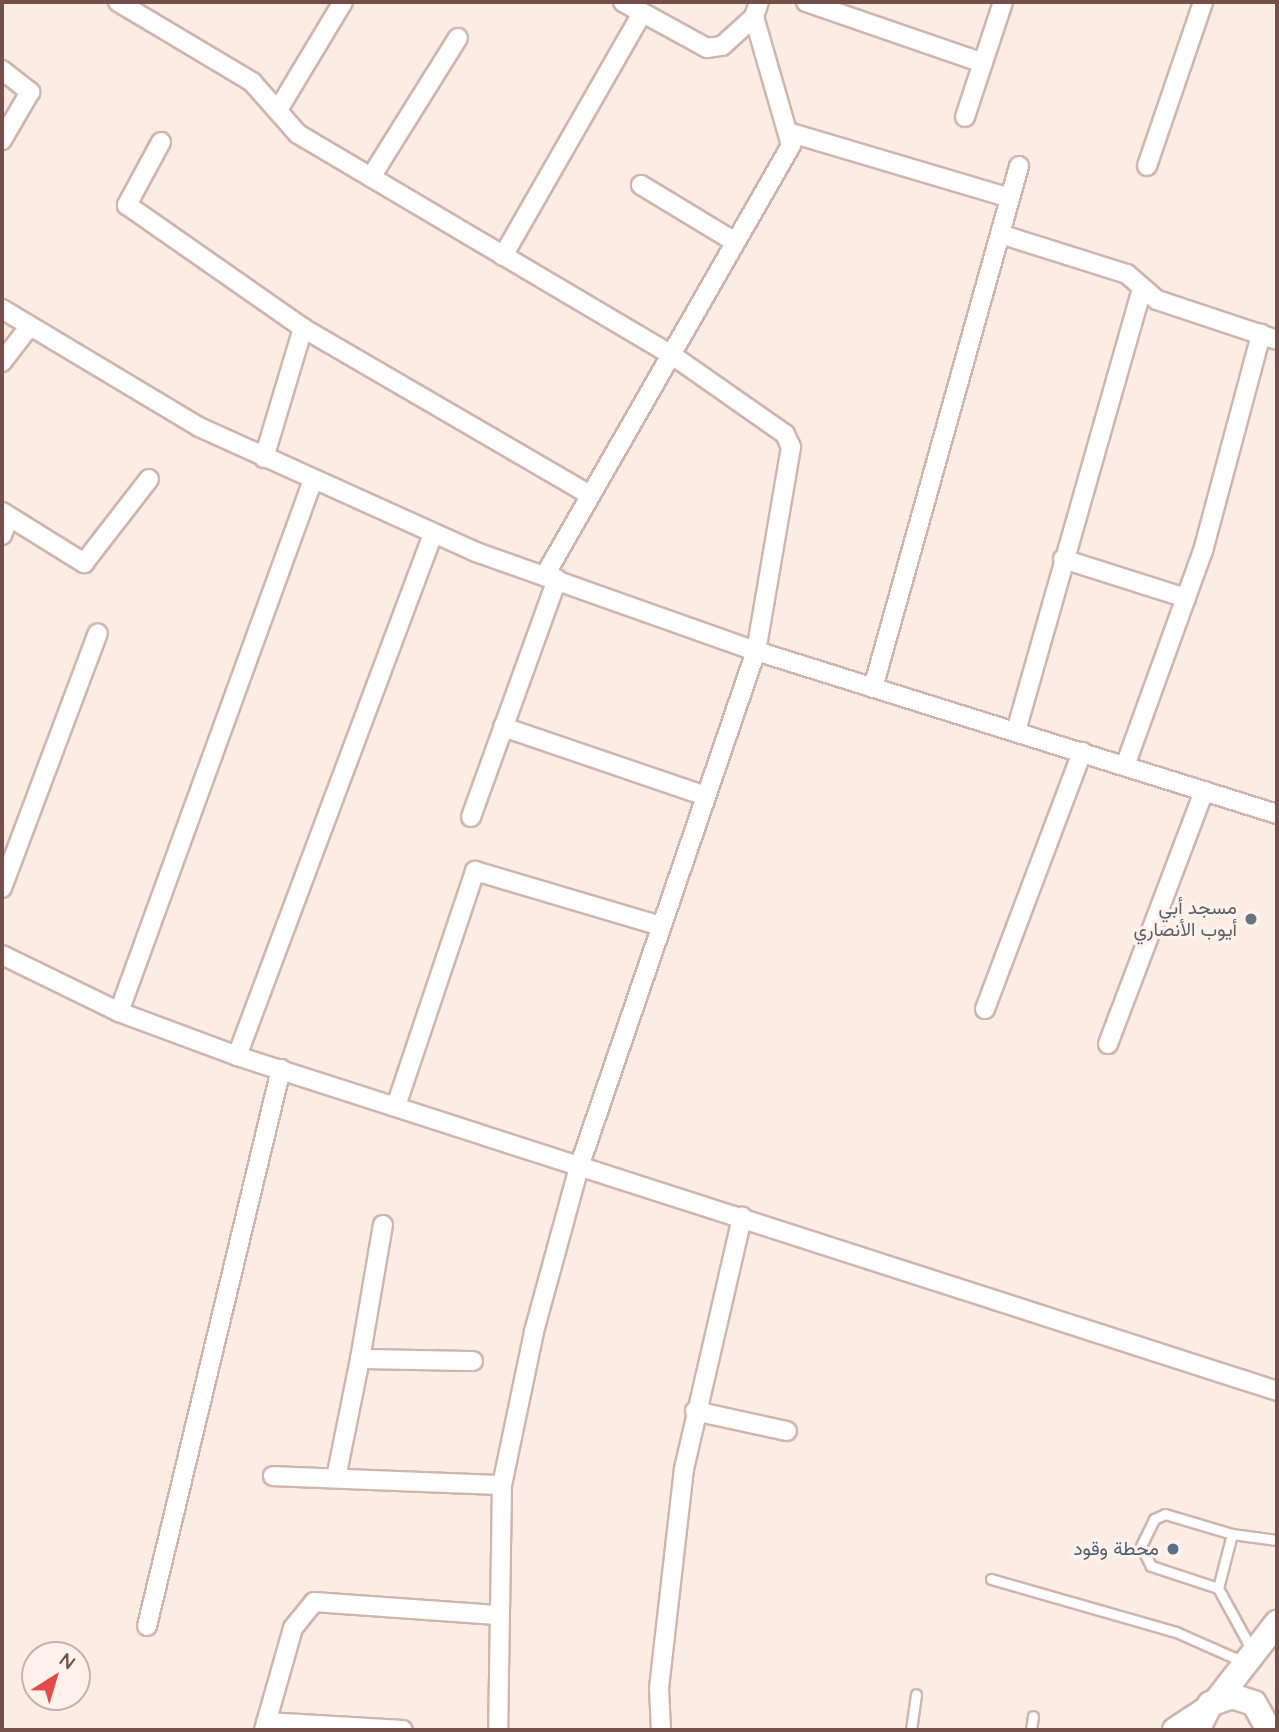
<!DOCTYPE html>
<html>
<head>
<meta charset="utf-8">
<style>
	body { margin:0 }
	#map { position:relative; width:1279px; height:1732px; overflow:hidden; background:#fcede4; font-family:Quicksand,Vazirmatn,sans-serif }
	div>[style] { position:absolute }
	.roads { filter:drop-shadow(2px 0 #cfb5ae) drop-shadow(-2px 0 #cfb5ae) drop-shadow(0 2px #cfb5ae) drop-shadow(0 -2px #cfb5ae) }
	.lane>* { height:9px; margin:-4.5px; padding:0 4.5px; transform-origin:4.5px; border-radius:4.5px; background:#fff }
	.street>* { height:18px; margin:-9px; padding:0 9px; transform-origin:9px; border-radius:9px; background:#fff }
	.secondary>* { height:24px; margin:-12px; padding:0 12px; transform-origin:12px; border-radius:12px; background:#fff }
	.dots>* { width:19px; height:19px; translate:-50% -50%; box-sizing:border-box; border:4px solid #fff2ea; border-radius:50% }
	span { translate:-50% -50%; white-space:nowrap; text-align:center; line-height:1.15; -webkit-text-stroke:6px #fff2ea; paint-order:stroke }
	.worship-label { font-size:19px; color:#5b616d }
	.right { translate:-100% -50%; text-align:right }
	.service-label { font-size:19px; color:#4e5e75 }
	.frame { position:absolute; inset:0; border:4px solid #744f4a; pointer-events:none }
	.north { position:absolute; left:21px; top:1641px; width:70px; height:70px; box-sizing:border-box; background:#fff2ea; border:2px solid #c7b1aa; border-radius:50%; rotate:37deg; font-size:19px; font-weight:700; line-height:28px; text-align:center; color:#744f4a }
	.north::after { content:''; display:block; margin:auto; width:24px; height:32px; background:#e44a4c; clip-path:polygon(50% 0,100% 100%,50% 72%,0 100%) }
</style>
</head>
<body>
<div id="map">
	<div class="roads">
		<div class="lane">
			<div style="left:991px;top:1579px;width:192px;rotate:16deg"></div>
			<div style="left:1176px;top:1632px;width:74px;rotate:23.8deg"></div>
			<div style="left:1218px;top:1588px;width:71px;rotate:-161.8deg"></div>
			<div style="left:1151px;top:1566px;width:22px;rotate:-117deg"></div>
			<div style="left:1141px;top:1546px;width:30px;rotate:-64deg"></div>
			<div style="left:1154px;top:1519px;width:12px;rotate:-24deg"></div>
			<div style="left:1165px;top:1514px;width:70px;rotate:16.6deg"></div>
			<div style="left:1253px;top:1652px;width:73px;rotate:-118.7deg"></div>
			<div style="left:1218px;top:1588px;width:56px;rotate:-75.5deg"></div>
			<div style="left:1232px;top:1534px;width:45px;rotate:7.6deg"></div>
			<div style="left:911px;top:1730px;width:36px;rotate:-82deg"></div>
			<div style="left:1031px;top:1730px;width:14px;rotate:-82deg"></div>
		</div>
		<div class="street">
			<div style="left:118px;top:2px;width:156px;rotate:30.8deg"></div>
			<div style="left:252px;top:82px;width:69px;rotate:48.5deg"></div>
			<div style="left:298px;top:134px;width:434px;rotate:30.6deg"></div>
			<div style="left:672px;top:355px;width:138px;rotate:35deg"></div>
			<div style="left:785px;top:434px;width:14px;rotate:65deg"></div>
			<div style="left:791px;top:447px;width:207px;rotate:99.7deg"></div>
			<div style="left:756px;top:651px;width:546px;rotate:108.93deg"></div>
			<div style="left:579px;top:1167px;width:171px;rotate:105.3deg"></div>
			<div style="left:534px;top:1332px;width:156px;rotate:101.8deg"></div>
			<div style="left:502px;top:1485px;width:245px;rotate:90.9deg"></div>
			<div style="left:623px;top:2px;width:96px;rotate:28.7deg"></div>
			<div style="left:707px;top:48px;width:15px;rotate:-8deg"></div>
			<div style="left:722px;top:46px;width:43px;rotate:-42.2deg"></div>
			<div style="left:754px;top:17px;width:16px;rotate:-72deg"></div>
			<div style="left:806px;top:2px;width:187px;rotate:19deg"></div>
			<div style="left:2px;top:70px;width:36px;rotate:38deg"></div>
			<div style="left:30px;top:92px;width:56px;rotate:120.3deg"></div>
			<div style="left:278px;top:110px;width:126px;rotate:-59deg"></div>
			<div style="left:965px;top:117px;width:121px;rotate:-71.7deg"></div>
			<div style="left:791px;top:133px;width:228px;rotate:16.5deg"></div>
			<div style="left:161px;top:142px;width:72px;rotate:118.4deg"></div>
			<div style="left:127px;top:205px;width:215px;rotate:34.9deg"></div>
			<div style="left:303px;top:328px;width:332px;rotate:30.2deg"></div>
			<div style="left:1147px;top:166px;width:173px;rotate:-71.1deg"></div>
			<div style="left:371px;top:177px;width:164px;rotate:-58deg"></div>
			<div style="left:641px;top:185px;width:110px;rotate:31.2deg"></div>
			<div style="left:1000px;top:234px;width:133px;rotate:17.5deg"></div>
			<div style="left:1127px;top:274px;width:40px;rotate:41deg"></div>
			<div style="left:1157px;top:300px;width:126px;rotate:18.4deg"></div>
			<div style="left:503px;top:256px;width:280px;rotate:-60.2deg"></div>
			<div style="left:2px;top:309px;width:230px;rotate:30.9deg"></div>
			<div style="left:199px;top:427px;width:304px;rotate:24.3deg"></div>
			<div style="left:476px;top:552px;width:297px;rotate:19.5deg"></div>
			<div style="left:756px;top:651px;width:546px;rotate:17.37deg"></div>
			<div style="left:2px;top:362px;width:44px;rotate:-52.4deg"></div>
			<div style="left:264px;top:458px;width:136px;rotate:-73.3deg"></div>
			<div style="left:2px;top:512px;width:97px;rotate:31.9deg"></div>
			<div style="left:84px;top:563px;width:106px;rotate:-52.3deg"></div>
			<div style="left:2px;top:535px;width:19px;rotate:-69deg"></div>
			<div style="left:1063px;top:559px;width:129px;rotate:17.6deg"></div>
			<div style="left:545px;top:575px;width:495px;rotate:-60.2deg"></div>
			<div style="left:791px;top:145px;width:133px;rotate:-106.1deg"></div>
			<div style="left:873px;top:688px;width:542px;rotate:-74.37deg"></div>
			<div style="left:503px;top:727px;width:214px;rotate:18.8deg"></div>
			<div style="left:1016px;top:731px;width:460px;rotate:-74.1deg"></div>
			<div style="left:1125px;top:766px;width:229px;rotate:-70.1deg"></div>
			<div style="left:1203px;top:551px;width:225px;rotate:-75deg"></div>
			<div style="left:471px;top:817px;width:253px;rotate:-70.1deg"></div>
			<div style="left:2px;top:888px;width:272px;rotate:-69.4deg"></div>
			<div style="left:2px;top:955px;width:130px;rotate:26deg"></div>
			<div style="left:119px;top:1012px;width:126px;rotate:20.4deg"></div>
			<div style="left:237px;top:1056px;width:1093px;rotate:17.85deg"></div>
			<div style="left:985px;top:1009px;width:275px;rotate:-69.3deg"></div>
			<div style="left:119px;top:1012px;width:566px;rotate:-69.97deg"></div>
			<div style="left:1108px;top:1044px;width:271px;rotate:-69.2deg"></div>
			<div style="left:237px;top:1056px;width:558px;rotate:-69.42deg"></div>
			<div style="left:397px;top:1103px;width:245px;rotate:-71.4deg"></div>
			<div style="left:475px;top:871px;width:194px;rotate:16.5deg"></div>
			<div style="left:360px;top:1359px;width:136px;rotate:-80.3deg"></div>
			<div style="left:695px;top:1411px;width:94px;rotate:12.3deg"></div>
			<div style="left:273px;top:1476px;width:229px;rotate:2.3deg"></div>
			<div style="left:336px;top:1478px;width:121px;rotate:-78.6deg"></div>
			<div style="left:360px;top:1359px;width:113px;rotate:1deg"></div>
			<div style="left:147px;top:1626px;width:573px;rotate:-76.47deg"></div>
			<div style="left:266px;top:1722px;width:137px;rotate:3.3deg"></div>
			<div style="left:264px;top:1730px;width:106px;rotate:-74.1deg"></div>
			<div style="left:293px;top:1628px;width:33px;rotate:-51deg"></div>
			<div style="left:314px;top:1602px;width:183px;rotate:4.1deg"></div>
			<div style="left:661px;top:1730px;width:42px;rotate:-92.7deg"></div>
			<div style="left:659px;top:1688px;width:220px;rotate:-83.5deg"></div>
			<div style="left:684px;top:1469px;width:259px;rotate:-77deg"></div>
		</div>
		<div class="secondary">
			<div style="left:1217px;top:1700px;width:98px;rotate:-52.1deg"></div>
			<div style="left:1175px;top:1730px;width:35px;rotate:-33deg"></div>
			<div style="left:1197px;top:1730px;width:29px;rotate:-63deg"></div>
			<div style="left:1210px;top:1704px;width:23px;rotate:-20deg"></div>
			<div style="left:1232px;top:1696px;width:23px;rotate:18deg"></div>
			<div style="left:1254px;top:1703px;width:31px;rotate:61deg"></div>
		</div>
	</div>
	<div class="dots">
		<div style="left:1251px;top:919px;background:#6b7280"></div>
		<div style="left:1173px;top:1549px;background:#5c6f8a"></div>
	</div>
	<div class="worship-label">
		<span class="right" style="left:1237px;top:919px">مسجد أبي<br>أيوب الأنصاري</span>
	</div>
	<div class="service-label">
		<span class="right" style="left:1159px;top:1549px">محطة وقود</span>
	</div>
	<div class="frame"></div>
	<div class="north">N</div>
</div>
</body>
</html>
